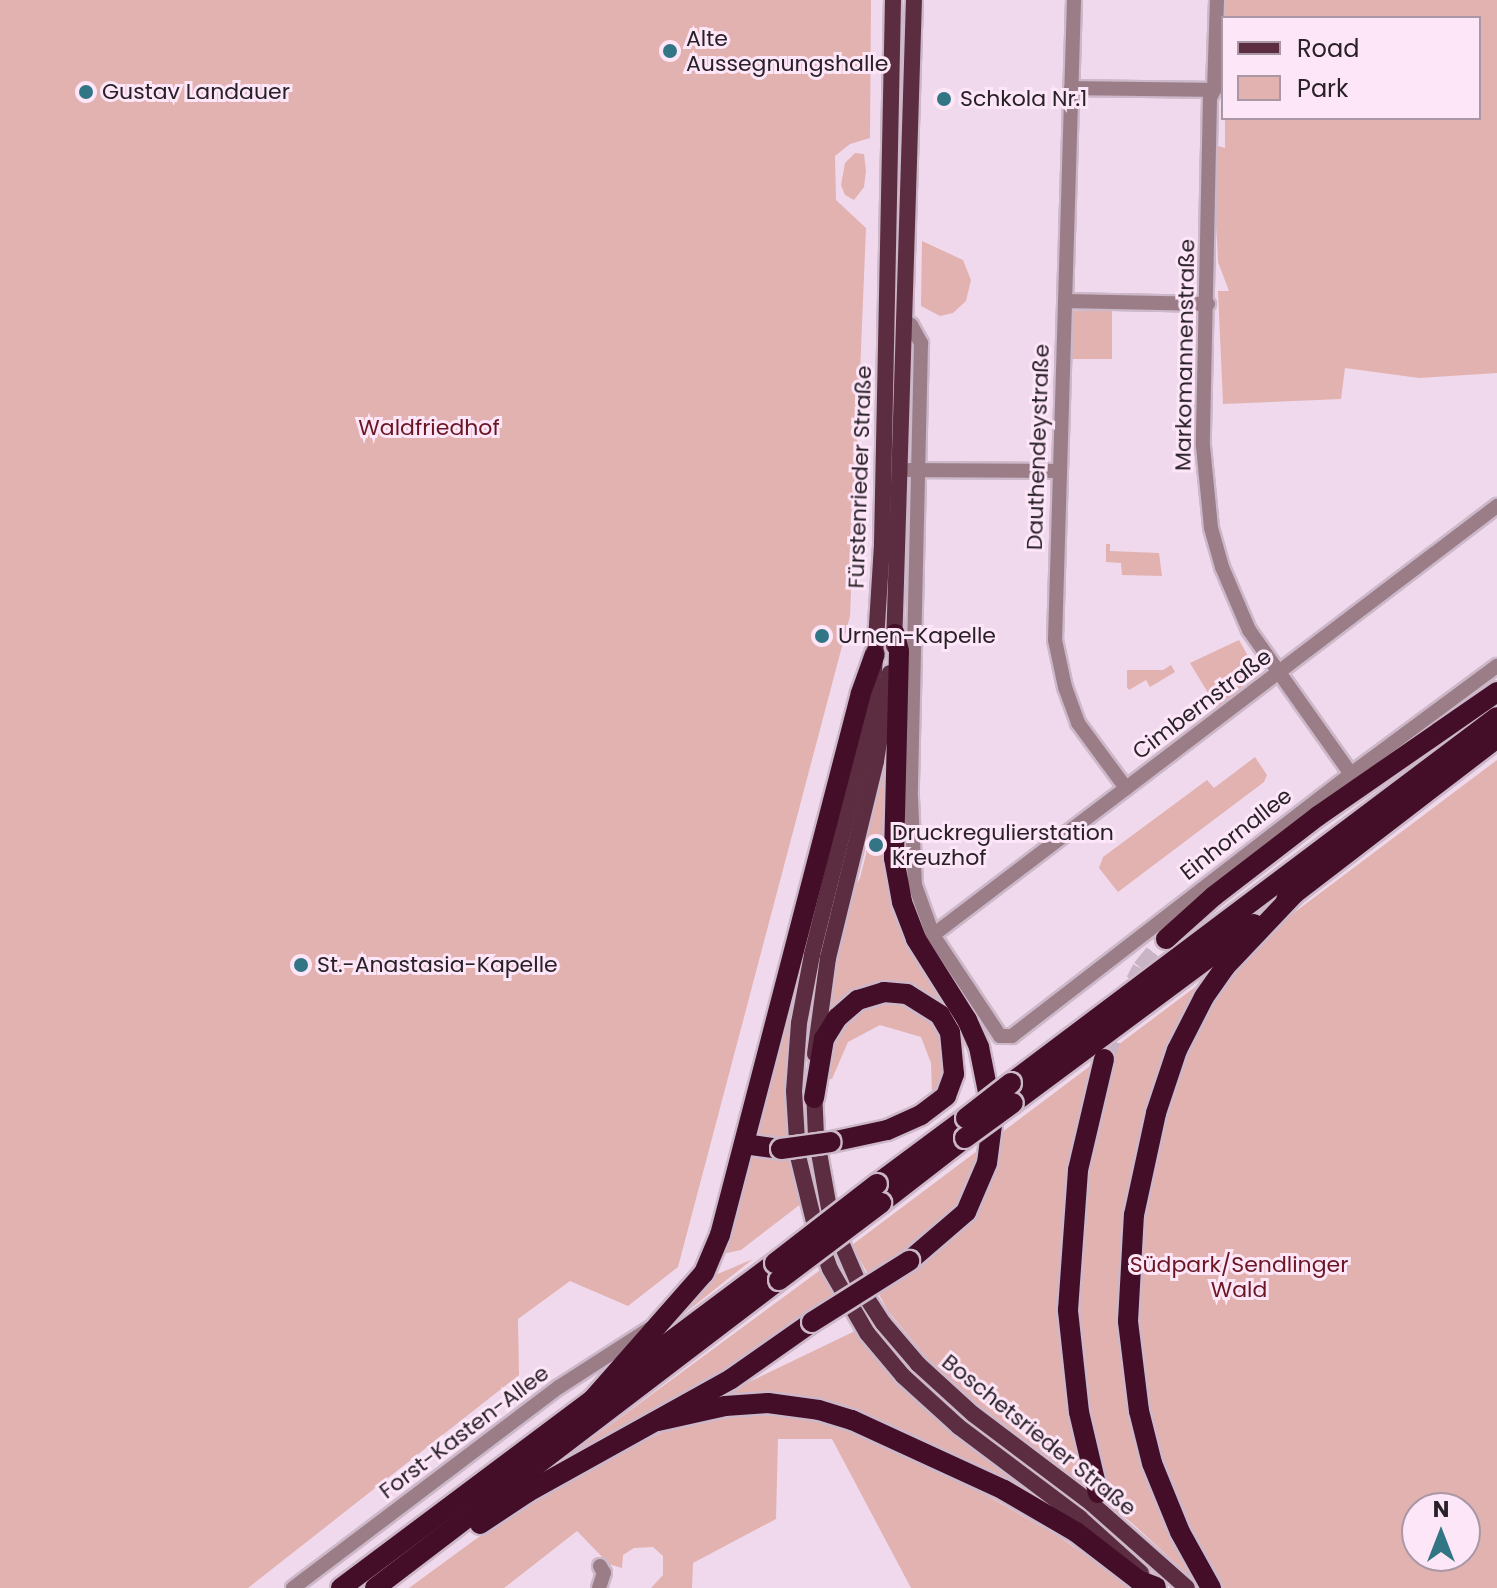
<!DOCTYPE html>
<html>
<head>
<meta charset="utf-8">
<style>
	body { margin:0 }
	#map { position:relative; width:1497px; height:1588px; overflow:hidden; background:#f0d9ec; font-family:Poppins,sans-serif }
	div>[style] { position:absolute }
	.green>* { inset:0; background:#e2b2b1; transform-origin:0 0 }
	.highway-tunnel>* { height:20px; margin-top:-10px; transform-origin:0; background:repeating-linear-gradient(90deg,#c8b4c5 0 20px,transparent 0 30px) }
	.roads { filter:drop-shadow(2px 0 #ccb8c9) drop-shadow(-2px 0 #ccb8c9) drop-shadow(0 2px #ccb8c9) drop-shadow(0 -2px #ccb8c9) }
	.minor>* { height:14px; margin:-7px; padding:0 7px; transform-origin:7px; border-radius:7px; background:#9b7d87 }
	.major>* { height:16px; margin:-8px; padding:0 8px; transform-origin:8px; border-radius:8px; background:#5c2c40 }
	.highway>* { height:20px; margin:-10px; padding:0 10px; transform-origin:10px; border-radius:10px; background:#440e28 }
	.bridges { filter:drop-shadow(2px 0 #ccb8c9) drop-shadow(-2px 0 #ccb8c9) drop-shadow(0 2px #ccb8c9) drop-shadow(0 -2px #ccb8c9) }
	.highway-bridge>* { height:20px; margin:-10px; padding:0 10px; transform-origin:10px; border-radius:10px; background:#440e28 }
	.dots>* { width:22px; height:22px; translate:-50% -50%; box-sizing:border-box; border:4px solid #fee6f9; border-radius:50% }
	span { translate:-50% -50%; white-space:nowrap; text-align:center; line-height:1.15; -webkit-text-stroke:6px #fee6f9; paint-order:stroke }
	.poi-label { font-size:22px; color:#292128 }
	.left { translate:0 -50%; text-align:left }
	.street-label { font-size:22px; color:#292128 }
	.park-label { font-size:22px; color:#6b1622 }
	.legend { position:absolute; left:1221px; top:16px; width:260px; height:104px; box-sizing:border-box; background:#fee6f9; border:2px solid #a997a5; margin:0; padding:10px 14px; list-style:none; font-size:24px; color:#292128 }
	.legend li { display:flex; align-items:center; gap:16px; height:40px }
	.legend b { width:40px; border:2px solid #a997a5 }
	.north { position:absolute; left:1401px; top:1492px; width:80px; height:80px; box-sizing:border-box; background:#fee6f9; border:2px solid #a997a5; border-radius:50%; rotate:0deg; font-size:22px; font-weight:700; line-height:32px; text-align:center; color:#292128 }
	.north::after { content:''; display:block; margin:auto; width:28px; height:36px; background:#327686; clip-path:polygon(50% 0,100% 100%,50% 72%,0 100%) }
</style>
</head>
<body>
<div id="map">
	<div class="green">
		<div style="clip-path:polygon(0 0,871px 0,870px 138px,850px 144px,835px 156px,836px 200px,866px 228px,850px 616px,678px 1267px,628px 1306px,570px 1281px,518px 1319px,519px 1375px,248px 1588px,0 1588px)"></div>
		<div style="clip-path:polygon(1226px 0,1497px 0,1497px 373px,1419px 378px,1345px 368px,1341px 399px,1223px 404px,1218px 291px,1229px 291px,1218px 262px,1214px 176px,1218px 146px,1225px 148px,1225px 118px,1479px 118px,1479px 18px,1226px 18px)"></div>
		<div style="clip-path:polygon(855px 153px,864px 154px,866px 171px,864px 187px,854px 200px,845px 195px,841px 185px,845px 163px)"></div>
		<div style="clip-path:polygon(922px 241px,963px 260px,971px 280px,966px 301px,953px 313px,940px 316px,921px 306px)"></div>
		<div style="left:1071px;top:311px;width:41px;height:48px"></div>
		<div style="clip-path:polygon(1106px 544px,1110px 544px,1110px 551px,1159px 553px,1162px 576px,1122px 575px,1121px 563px,1106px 562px)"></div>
		<div style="clip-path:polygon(1239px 640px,1258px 674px,1217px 708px,1190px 663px)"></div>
		<div style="clip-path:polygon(1171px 665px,1175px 672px,1150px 687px,1146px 680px,1129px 690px,1127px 687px,1127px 670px,1163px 670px)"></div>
		<div style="clip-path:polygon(1255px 757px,1267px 775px,1264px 782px,1118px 892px,1099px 868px,1103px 857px,1207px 780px,1214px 788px)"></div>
		<div style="clip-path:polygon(884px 759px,888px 760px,887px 853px,945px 999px,941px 1003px,915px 989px,824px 1022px,849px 897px,860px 878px,866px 854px,869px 822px)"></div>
		<div style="clip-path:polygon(evenodd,1497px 760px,1497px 1588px,1202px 1588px,1132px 1523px,982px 1409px,926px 1357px,888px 1311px,852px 1245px,1497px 760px,1417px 1508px,1465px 1508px,1465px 1556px,1417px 1556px,1417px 1508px)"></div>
		<div style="clip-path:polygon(812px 915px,787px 1071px,790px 1139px,802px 1203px,741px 1250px,722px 1254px)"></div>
		<div style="clip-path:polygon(885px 1001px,916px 1008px,932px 1020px,943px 1036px,947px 1062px,936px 1095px,932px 1093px,931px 1063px,921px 1037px,880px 1025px,848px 1042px,832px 1079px,825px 1078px,833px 1042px,843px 1026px,861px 1008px)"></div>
		<div style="clip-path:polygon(753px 1259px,680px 1317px,678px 1315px,713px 1276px)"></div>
		<div style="clip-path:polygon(823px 1268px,845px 1310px,565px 1462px,564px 1459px)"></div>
		<div style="clip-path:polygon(857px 1330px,1022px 1480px,1011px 1488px,885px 1426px,720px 1396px)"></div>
		<div style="clip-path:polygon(771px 1412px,823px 1418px,947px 1473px,1058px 1536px,1133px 1588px,911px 1588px,832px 1439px,778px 1439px,776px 1519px,693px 1563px,692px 1588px,651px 1588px,663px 1575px,663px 1556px,653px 1547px,634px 1548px,623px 1555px,622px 1568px,609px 1564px,577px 1531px,504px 1588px,409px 1588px,506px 1517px,616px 1454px,661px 1433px,706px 1418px)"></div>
	</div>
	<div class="highway-tunnel">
		<div style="left:1104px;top:1059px;width:54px;rotate:-70.6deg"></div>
		<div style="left:1122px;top:1008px;width:44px;rotate:-62.9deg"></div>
		<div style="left:1142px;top:969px;width:38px;rotate:-51deg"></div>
	</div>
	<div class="roads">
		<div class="minor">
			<div style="left:1074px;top:0;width:640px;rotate:91.7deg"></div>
			<div style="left:1055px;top:640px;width:48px;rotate:78deg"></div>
			<div style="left:1065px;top:687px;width:38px;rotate:70deg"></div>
			<div style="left:1078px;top:723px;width:81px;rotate:53.6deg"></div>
			<div style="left:1217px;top:0;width:90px;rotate:91.9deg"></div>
			<div style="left:1214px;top:90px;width:9px;rotate:117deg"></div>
			<div style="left:1210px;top:98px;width:348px;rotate:91.2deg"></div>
			<div style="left:1203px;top:446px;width:82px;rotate:84.4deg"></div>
			<div style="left:1211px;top:528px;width:41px;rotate:74.2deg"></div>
			<div style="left:1222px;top:567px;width:69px;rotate:66.8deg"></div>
			<div style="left:1249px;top:630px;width:176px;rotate:54.7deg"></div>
			<div style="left:1071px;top:88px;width:143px;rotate:0.8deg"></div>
			<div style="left:1065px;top:301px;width:143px;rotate:1.2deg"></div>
			<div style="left:904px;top:320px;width:9px;rotate:36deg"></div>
			<div style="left:911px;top:325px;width:21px;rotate:61deg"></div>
			<div style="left:921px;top:343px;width:455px;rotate:91.3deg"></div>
			<div style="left:911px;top:798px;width:87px;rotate:87.4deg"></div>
			<div style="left:915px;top:885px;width:53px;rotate:70.2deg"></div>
			<div style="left:933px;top:935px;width:121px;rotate:56.4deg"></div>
			<div style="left:1000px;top:1036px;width:12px"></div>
			<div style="left:1012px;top:1036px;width:428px;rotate:-37.7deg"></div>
			<div style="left:1351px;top:774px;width:182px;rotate:-36.5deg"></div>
			<div style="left:909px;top:470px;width:150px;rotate:0.4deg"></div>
			<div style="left:933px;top:935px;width:709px;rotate:-37.26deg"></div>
			<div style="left:293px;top:1588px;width:333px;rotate:-37.1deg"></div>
			<div style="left:559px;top:1387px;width:107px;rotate:-32.8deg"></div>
			<div style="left:599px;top:1588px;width:16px;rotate:-72deg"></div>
			<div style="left:604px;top:1573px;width:8px;rotate:-120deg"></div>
		</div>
		<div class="major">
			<div style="left:893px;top:0;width:545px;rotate:91.16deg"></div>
			<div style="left:882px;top:545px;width:143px;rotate:93.6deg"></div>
			<div style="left:873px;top:688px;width:71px;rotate:99.7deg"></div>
			<div style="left:861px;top:758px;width:203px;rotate:104deg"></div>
			<div style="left:812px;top:955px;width:69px;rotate:100.8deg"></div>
			<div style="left:799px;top:1023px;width:68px;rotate:94.2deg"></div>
			<div style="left:794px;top:1091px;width:65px;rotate:86.5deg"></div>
			<div style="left:798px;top:1156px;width:76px;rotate:76.3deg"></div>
			<div style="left:816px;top:1230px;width:41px;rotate:70.3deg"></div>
			<div style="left:830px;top:1269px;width:74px;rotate:60deg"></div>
			<div style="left:867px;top:1333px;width:56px;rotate:50.1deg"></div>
			<div style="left:903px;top:1376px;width:76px;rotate:42.3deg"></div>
			<div style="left:959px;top:1427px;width:151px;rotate:36.9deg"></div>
			<div style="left:1080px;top:1518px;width:82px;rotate:42deg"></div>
			<div style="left:894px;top:646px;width:646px;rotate:-88.23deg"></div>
			<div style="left:815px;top:1054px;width:97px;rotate:-82.3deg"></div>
			<div style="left:828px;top:958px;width:203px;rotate:-76.3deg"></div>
			<div style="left:876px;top:761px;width:89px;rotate:-81deg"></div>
			<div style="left:814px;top:1089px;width:47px;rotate:87.6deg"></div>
			<div style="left:816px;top:1136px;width:84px;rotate:79.8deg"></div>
			<div style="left:831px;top:1219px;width:76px;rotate:66.8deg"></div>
			<div style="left:861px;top:1289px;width:40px;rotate:57.1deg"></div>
			<div style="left:883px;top:1323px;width:54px;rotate:49.5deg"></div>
			<div style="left:918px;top:1364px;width:74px;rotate:42.3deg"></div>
			<div style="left:973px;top:1414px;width:148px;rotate:37deg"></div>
			<div style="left:1091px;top:1503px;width:128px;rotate:41.5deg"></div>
		</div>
		<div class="highway">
			<div style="left:895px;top:634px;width:17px;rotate:77deg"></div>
			<div style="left:899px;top:651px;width:207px;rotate:91.4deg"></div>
			<div style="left:894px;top:858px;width:45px;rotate:79.7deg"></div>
			<div style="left:902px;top:902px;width:40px;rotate:69deg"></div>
			<div style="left:916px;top:939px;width:96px;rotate:57.8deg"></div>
			<div style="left:967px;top:1020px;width:30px;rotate:66deg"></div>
			<div style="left:979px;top:1047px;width:71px;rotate:78.7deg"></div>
			<div style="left:993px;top:1117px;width:46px;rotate:97.4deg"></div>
			<div style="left:987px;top:1163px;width:53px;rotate:113.2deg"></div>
			<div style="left:966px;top:1212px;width:75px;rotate:139.3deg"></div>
			<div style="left:1286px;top:900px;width:266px;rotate:-37.5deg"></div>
			<div style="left:1166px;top:939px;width:64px;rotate:-41.9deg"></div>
			<div style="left:1214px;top:896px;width:131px;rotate:-37.6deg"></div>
			<div style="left:1318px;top:816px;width:218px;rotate:-34.7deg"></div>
			<div style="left:1011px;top:1083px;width:608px;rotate:-36.98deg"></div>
			<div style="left:814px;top:1098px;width:60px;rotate:-80.4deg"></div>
			<div style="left:824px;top:1039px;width:25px;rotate:-58deg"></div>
			<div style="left:837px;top:1018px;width:28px;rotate:-41deg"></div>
			<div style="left:858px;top:1000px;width:27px;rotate:-17deg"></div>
			<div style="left:884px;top:992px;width:23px;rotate:5deg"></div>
			<div style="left:907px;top:994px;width:39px;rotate:32deg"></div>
			<div style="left:940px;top:1015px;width:20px;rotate:60deg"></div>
			<div style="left:950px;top:1032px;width:42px;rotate:84.6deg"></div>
			<div style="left:954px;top:1074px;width:23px;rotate:110deg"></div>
			<div style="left:946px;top:1096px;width:31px;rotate:143deg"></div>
			<div style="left:921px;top:1115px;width:37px;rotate:156deg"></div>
			<div style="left:887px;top:1130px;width:57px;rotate:167.9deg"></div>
			<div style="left:1013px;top:1103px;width:300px;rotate:-36.6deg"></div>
			<div style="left:744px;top:1144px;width:37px;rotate:8deg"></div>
			<div style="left:877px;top:1184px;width:111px;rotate:-36.6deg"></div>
			<div style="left:881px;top:1203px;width:106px;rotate:-37.7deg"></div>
			<div style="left:592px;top:1400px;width:169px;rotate:-48.6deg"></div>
			<div style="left:704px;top:1273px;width:41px;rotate:-67.2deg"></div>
			<div style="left:720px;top:1235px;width:560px;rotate:-75.42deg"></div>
			<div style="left:861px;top:693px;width:41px;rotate:-70.3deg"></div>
			<div style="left:658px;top:1421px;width:69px;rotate:-12.6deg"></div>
			<div style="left:725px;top:1406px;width:43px;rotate:-4deg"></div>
			<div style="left:768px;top:1403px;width:51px;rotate:7.8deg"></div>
			<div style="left:819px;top:1410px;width:34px;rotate:17deg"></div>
			<div style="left:852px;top:1420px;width:167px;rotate:24.7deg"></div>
			<div style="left:1004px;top:1490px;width:83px;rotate:30.3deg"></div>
			<div style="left:1076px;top:1532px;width:78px;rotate:37.7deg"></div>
			<div style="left:1138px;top:1580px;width:19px;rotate:21deg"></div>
			<div style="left:1098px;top:1493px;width:83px;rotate:-103.2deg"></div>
			<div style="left:1079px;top:1412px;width:103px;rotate:-96.2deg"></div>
			<div style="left:1068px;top:1310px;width:140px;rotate:-85.9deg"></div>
			<div style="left:1078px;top:1170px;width:114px;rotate:-76.8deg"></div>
			<div style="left:480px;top:1524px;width:58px;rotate:-33.7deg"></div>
			<div style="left:528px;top:1492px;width:232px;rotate:-29.1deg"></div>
			<div style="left:731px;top:1379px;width:99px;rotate:-35.1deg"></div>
			<div style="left:341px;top:1588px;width:542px;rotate:-36.83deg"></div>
			<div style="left:375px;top:1588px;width:508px;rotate:-37.32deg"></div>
			<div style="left:1211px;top:1588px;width:64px;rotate:-119deg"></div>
			<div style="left:1180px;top:1532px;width:74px;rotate:-112.1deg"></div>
			<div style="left:1152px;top:1463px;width:54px;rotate:-104deg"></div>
			<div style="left:1139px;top:1411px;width:91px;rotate:-97deg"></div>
			<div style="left:1128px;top:1321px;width:106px;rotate:-86.8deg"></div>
			<div style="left:1134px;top:1215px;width:104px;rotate:-77.8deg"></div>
			<div style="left:1156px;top:1113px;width:66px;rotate:-71.6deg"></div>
			<div style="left:1177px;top:1050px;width:59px;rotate:-63deg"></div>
			<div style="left:1204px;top:997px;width:37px;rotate:-55deg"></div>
			<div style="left:1225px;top:967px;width:100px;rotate:-46.6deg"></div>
		</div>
	</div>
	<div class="bridges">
		<div class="highway-bridge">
			<div style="left:966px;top:1118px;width:57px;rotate:-37.9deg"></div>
			<div style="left:965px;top:1138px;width:59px;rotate:-36.1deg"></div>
			<div style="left:781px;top:1149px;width:50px;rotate:-8deg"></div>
			<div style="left:775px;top:1263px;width:129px;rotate:-37.8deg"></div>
			<div style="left:779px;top:1280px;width:128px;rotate:-37deg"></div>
			<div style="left:812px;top:1322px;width:115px;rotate:-32.2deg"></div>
		</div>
	</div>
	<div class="dots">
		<div style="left:670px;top:51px;background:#327686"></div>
		<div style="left:86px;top:92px;background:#327686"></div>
		<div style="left:944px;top:99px;background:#327686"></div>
		<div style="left:822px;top:636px;background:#327686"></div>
		<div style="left:876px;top:845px;background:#327686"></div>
		<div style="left:301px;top:965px;background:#327686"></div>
	</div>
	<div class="poi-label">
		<span class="left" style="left:686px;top:51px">Alte<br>Aussegnungshalle</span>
		<span class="left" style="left:102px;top:92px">Gustav Landauer</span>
		<span class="left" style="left:960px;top:99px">Schkola Nr.1</span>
		<span class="left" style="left:838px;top:636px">Urnen-Kapelle</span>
		<span class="left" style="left:892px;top:845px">Druckregulierstation<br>Kreuzhof</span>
		<span class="left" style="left:317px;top:965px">St.-Anastasia-Kapelle</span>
	</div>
	<div class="street-label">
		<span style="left:1185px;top:355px;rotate:-89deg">Markomannenstraße</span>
		<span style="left:1038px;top:447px;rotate:-88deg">Dauthendeystraße</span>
		<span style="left:860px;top:477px;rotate:-88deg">Fürstenrieder Straße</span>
		<span style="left:1202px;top:704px;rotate:-37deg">Cimbernstraße</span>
		<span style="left:1236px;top:834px;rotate:-38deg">Einhornallee</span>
		<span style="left:464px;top:1432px;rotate:-37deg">Forst-Kasten-Allee</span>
		<span style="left:1039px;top:1435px;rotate:39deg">Boschetsrieder Straße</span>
	</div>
	<div class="park-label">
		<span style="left:429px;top:428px">Waldfriedhof</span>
		<span style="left:1239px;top:1277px">Südpark/Sendlinger<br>Wald</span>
	</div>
	<ul class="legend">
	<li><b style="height:10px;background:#5c2c40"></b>Road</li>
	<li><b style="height:22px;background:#e2b2b1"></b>Park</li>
	</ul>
	<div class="north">N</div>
</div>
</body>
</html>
